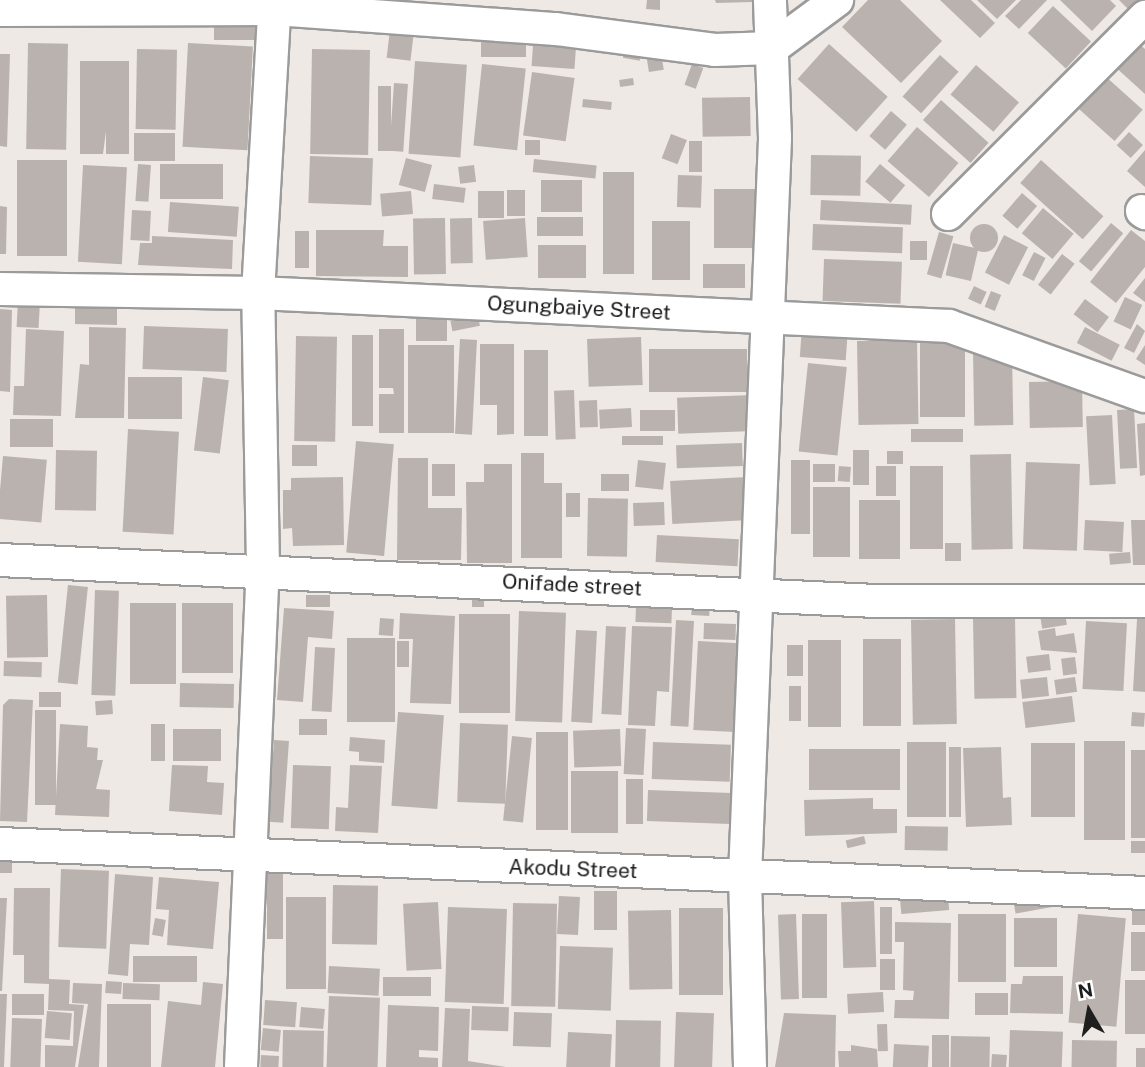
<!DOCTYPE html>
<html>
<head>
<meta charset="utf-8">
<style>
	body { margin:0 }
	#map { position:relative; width:1145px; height:1067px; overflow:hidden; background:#eee9e5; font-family:"Public Sans",sans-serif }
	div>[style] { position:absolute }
	.building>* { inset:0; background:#bab2ae; transform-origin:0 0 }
	.round { border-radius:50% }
	.roads { filter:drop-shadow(2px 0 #9b9b9b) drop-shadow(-2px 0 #9b9b9b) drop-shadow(0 2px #9b9b9b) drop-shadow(0 -2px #9b9b9b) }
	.minor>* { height:32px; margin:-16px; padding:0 16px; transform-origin:16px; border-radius:16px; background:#fff }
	span { translate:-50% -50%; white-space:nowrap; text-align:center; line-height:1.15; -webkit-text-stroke:5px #fff; paint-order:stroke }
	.street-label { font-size:21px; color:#1e1e1e }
	.north { position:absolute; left:1054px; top:976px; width:70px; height:70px; -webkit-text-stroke:5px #fff; paint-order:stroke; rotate:350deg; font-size:19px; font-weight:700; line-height:28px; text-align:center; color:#1e1e1e }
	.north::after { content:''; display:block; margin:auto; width:24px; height:32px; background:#1e1e1e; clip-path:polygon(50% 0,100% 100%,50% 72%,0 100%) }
</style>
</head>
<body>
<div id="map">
	<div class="building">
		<div style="clip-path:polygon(647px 0,660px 0,660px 10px,646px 9px)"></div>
		<div style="clip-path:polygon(715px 0,752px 0,752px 2px,716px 3px)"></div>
		<div style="clip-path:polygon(868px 0,900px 0,942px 41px,901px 83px,842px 27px)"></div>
		<div style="clip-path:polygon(940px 0,971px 0,995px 23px,980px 38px)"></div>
		<div style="clip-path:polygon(977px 0,1016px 0,997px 19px)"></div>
		<div style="clip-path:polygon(1021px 0,1047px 0,1019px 29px,1005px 16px)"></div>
		<div style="clip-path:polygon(1060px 0,1110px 0,1116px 6px,1092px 31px)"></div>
		<div style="clip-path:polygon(1119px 0,1138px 0,1129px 10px)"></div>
		<div style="left:1053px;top:6px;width:52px;height:37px;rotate:43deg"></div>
		<div style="left:260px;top:25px;width:15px;height:46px;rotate:90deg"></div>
		<div style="left:481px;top:29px;width:45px;height:28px"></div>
		<div style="left:390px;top:30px;width:24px;height:28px;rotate:7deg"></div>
		<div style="left:534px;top:31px;width:43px;height:35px;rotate:4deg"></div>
		<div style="clip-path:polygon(1134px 39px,1145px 49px,1145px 94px,1112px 64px)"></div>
		<div style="left:28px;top:43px;width:40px;height:106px;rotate:1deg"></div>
		<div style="left:188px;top:43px;width:65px;height:104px;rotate:3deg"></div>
		<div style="left:829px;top:44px;width:79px;height:47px;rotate:42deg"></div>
		<div style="left:625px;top:46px;width:17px;height:12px;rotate:10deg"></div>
		<div style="left:660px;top:46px;width:24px;height:15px;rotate:81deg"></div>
		<div style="left:137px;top:49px;width:40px;height:80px;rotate:1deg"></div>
		<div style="left:312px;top:49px;width:58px;height:105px;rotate:1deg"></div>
		<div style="clip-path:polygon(0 54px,10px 54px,7px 147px,0 146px)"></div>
		<div style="left:940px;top:55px;width:25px;height:56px;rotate:42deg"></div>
		<div style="clip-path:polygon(80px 61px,129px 61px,129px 154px,106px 154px,106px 131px,103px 154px,80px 154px)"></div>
		<div style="left:415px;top:61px;width:52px;height:93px;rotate:4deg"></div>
		<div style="left:482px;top:64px;width:44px;height:82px;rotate:6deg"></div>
		<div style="left:692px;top:64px;width:12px;height:22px;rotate:20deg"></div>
		<div style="left:976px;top:65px;width:57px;height:39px;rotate:41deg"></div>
		<div style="left:532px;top:72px;width:43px;height:64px;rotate:8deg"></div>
		<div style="left:1104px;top:75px;width:52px;height:42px;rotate:42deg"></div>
		<div style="left:633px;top:78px;width:7px;height:14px;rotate:82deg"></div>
		<div style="left:394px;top:83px;width:14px;height:68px;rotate:4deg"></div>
		<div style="left:378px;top:86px;width:13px;height:65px"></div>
		<div style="left:750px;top:97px;width:39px;height:48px;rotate:89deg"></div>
		<div style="left:583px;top:99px;width:29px;height:8px;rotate:6deg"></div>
		<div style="left:941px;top:100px;width:64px;height:27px;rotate:42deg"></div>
		<div style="left:891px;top:111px;width:21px;height:33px;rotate:41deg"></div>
		<div style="left:917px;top:127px;width:55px;height:45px;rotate:41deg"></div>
		<div style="left:1129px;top:132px;width:19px;height:18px;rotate:43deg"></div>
		<div style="left:175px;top:133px;width:28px;height:41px;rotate:90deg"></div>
		<div style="left:671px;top:134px;width:17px;height:26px;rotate:21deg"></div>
		<div style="left:525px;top:140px;width:15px;height:15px"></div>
		<div style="left:689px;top:141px;width:13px;height:31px"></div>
		<div style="clip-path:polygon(1145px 150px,1145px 187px,1127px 171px)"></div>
		<div style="left:811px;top:155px;width:50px;height:40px;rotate:1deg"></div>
		<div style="left:310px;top:156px;width:63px;height:47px;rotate:2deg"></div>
		<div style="left:406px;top:158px;width:27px;height:28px;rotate:15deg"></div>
		<div style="left:534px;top:159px;width:63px;height:13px;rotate:6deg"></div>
		<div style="left:17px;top:160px;width:50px;height:96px"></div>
		<div style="left:1041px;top:160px;width:84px;height:31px;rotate:42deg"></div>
		<div style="left:138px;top:164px;width:13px;height:37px;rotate:4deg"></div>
		<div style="left:160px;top:164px;width:63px;height:35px"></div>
		<div style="left:880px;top:164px;width:33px;height:23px;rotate:40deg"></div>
		<div style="left:83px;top:165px;width:44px;height:97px;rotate:3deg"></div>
		<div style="left:474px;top:165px;width:17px;height:16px;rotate:83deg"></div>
		<div style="left:603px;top:172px;width:31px;height:102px"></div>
		<div style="left:678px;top:175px;width:24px;height:32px;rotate:2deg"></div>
		<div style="left:541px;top:180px;width:41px;height:32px"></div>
		<div style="left:434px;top:184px;width:32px;height:15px;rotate:7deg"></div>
		<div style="left:714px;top:189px;width:47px;height:59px"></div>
		<div style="left:507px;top:190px;width:18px;height:26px"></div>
		<div style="left:411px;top:191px;width:23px;height:31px;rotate:85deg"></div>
		<div style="left:478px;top:191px;width:26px;height:27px"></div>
		<div style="left:1022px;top:193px;width:20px;height:30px;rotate:41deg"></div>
		<div style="left:821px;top:200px;width:91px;height:20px;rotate:3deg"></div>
		<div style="left:170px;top:202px;width:69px;height:30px;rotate:4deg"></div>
		<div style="clip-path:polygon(0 206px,7px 207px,6px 254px,0 254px)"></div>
		<div style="left:1043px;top:208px;width:40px;height:33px;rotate:40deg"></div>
		<div style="left:132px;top:210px;width:19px;height:30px;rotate:3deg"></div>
		<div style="left:583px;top:217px;width:19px;height:46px;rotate:90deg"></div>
		<div style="left:445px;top:218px;width:56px;height:32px;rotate:89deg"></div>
		<div style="left:472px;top:218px;width:45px;height:22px;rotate:89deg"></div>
		<div style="left:525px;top:218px;width:39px;height:42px;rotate:86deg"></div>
		<div style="left:652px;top:221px;width:38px;height:59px"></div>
		<div style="left:1111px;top:223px;width:16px;height:50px;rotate:40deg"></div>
		<div style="left:813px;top:224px;width:90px;height:26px;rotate:2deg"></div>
		<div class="round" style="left:970px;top:224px;width:28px;height:28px"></div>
		<div style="clip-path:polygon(316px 230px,384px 230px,383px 246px,408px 246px,408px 277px,316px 276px)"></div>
		<div style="clip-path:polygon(1131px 230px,1145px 241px,1145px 267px,1116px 303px,1090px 282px)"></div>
		<div style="left:295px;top:231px;width:14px;height:37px"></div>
		<div style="left:939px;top:232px;width:15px;height:44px;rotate:16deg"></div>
		<div style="left:1004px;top:235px;width:27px;height:42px;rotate:27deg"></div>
		<div style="clip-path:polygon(152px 236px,233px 240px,232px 269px,138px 265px,140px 243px,152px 243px)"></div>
		<div style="left:910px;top:241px;width:17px;height:19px"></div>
		<div style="left:953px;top:243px;width:26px;height:33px;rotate:13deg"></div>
		<div style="left:538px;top:245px;width:48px;height:33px"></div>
		<div style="left:1034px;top:252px;width:13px;height:26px;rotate:27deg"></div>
		<div style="left:1062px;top:254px;width:16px;height:39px;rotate:38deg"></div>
		<div style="left:824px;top:259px;width:78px;height:42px;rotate:2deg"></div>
		<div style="left:703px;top:264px;width:42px;height:24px"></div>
		<div style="clip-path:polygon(1145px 278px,1145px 302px,1133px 293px)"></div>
		<div style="left:974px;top:286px;width:14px;height:14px;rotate:25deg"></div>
		<div style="left:991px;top:291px;width:11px;height:17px;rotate:22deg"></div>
		<div style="clip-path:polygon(117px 293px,117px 325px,75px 324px,75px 302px)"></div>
		<div style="left:1125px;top:297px;width:19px;height:27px;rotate:25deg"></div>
		<div style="left:1085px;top:299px;width:30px;height:19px;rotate:37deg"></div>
		<div style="left:18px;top:300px;width:22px;height:27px;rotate:3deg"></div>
		<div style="clip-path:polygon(0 309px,12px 310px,10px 392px,0 391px)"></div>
		<div style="left:478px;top:316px;width:10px;height:28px;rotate:79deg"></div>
		<div style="left:447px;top:317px;width:24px;height:31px;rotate:90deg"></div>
		<div style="clip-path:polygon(1137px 324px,1145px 331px,1134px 353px,1124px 348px)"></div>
		<div style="left:144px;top:326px;width:84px;height:43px;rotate:2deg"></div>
		<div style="left:802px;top:326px;width:46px;height:31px;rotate:4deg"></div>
		<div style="clip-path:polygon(89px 327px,126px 328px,124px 418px,75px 418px,80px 364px,89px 365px)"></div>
		<div style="left:1085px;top:327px;width:39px;height:18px;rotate:27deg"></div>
		<div style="clip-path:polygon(26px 329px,64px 331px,61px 416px,13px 415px,14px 386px,24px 386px)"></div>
		<div style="clip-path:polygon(379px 329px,404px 329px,404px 433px,379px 433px,379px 394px,394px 394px,393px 388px,379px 388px)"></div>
		<div style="left:352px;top:335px;width:21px;height:91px"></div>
		<div style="left:296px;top:336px;width:41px;height:105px;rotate:1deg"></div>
		<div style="left:641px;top:337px;width:48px;height:54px;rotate:88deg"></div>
		<div style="left:460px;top:339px;width:17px;height:95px;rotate:3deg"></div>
		<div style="left:917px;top:340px;width:84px;height:60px;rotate:89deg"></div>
		<div style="left:920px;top:340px;width:45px;height:77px"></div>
		<div style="clip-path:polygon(480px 344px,514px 344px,514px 434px,497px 435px,497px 405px,480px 405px)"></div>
		<div style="left:408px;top:345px;width:46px;height:88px"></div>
		<div style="clip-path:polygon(1145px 345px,1145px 365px,1136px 359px)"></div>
		<div style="left:747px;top:349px;width:43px;height:98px;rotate:90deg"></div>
		<div style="left:524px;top:350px;width:24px;height:86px"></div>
		<div style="left:1012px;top:351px;width:74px;height:39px;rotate:89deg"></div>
		<div style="left:808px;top:363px;width:39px;height:89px;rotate:6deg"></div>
		<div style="left:128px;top:377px;width:54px;height:42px"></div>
		<div style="left:203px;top:377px;width:26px;height:74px;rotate:7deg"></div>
		<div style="left:1082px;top:381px;width:46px;height:53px;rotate:89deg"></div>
		<div style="left:574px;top:390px;width:49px;height:20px;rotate:88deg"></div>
		<div style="left:753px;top:395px;width:36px;height:76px;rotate:88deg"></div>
		<div style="left:597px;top:400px;width:27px;height:18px;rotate:88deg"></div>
		<div style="left:631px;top:408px;width:19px;height:32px;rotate:87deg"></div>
		<div style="left:1134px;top:409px;width:59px;height:17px;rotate:87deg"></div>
		<div style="left:675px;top:410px;width:21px;height:35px;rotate:90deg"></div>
		<div style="left:1112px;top:415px;width:69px;height:26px;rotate:87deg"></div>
		<div style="left:10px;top:419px;width:43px;height:28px"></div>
		<div style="clip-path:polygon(1145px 423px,1145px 475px,1140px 476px,1137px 424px)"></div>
		<div style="left:128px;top:429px;width:51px;height:103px;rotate:3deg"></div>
		<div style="left:963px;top:429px;width:13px;height:52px;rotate:90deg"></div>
		<div style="left:663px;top:436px;width:9px;height:41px;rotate:90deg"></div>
		<div style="left:356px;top:441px;width:38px;height:112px;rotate:5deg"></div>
		<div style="left:742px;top:443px;width:23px;height:66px;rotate:88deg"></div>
		<div style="left:292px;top:445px;width:25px;height:21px"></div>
		<div style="left:56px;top:450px;width:41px;height:60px;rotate:1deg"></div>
		<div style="left:853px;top:450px;width:16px;height:35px"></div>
		<div style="left:887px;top:451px;width:16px;height:13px"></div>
		<div style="clip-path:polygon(521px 453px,544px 453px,544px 483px,562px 483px,562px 558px,521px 558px)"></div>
		<div style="left:1011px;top:454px;width:95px;height:41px;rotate:89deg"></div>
		<div style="left:3px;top:456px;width:44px;height:63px;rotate:5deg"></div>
		<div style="clip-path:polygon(398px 458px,428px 458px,428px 508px,462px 508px,461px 560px,397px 560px)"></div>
		<div style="left:638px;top:460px;width:28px;height:27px;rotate:6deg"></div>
		<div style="left:791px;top:460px;width:19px;height:74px"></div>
		<div style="left:1026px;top:462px;width:54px;height:87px;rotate:2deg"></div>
		<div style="left:432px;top:464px;width:23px;height:32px"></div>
		<div style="clip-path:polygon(484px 464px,512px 464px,512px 563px,467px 563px,466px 482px,484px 482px)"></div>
		<div style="left:835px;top:464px;width:18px;height:22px;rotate:90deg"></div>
		<div style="left:839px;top:466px;width:12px;height:15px;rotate:5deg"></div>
		<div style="left:876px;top:466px;width:20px;height:30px"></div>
		<div style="left:943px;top:466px;width:83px;height:33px;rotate:90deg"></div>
		<div style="left:601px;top:474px;width:28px;height:17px"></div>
		<div style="clip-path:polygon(343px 477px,344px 545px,293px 546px,292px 528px,283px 529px,283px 490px,291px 490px,291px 478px)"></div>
		<div style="left:747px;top:477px;width:43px;height:77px;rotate:87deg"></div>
		<div style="left:813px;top:487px;width:37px;height:70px"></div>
		<div style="left:566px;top:493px;width:14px;height:24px"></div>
		<div style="left:588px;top:498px;width:40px;height:58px;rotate:1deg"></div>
		<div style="left:859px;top:500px;width:41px;height:59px"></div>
		<div style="left:664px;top:502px;width:23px;height:31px;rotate:88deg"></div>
		<div style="left:1085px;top:520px;width:39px;height:30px;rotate:3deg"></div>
		<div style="clip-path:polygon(1131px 520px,1145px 520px,1145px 565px,1133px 565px)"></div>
		<div style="left:657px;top:535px;width:82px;height:27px;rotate:3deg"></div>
		<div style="left:961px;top:543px;width:18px;height:16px;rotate:90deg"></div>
		<div style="left:1130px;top:552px;width:11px;height:21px;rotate:85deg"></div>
		<div style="left:68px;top:585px;width:20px;height:98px;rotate:6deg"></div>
		<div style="left:95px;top:590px;width:24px;height:105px;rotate:2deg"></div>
		<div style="left:47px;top:595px;width:62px;height:41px;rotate:89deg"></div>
		<div style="left:306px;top:595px;width:24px;height:12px"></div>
		<div style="left:472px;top:597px;width:12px;height:10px"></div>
		<div style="left:692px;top:601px;width:18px;height:14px;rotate:3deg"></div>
		<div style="left:130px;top:603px;width:46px;height:81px"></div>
		<div style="left:233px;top:603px;width:70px;height:51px;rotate:90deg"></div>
		<div style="left:636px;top:606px;width:36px;height:16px;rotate:2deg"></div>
		<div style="clip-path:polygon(284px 608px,334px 611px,332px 639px,308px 637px,303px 702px,277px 700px)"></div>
		<div style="left:519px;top:611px;width:47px;height:110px;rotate:2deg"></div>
		<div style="clip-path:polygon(400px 613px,455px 616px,451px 704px,410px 703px,413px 639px,399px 639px)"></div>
		<div style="left:1065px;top:613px;width:12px;height:25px;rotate:81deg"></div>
		<div style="left:459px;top:614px;width:51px;height:99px"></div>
		<div style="left:1015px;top:617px;width:81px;height:42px;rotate:89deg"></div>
		<div style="left:380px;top:618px;width:14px;height:17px;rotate:4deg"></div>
		<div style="left:955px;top:619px;width:105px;height:44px;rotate:89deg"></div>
		<div style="clip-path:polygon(1137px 619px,1145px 619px,1145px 692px,1133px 691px)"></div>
		<div style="left:676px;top:620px;width:18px;height:106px;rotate:3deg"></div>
		<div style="left:1086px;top:621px;width:41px;height:68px;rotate:3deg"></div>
		<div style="left:704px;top:623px;width:32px;height:16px;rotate:2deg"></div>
		<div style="left:606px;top:626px;width:20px;height:88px;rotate:3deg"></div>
		<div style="clip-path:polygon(632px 626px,672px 627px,669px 692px,657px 691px,655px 726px,628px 725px)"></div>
		<div style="clip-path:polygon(1055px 628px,1056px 636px,1074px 633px,1077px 653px,1041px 650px,1038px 631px)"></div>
		<div style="left:576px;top:630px;width:21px;height:92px;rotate:3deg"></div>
		<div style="left:347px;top:638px;width:48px;height:84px"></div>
		<div style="left:863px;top:639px;width:38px;height:87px"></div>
		<div style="left:808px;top:640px;width:33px;height:87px"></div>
		<div style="left:397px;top:641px;width:12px;height:26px"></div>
		<div style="left:698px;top:641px;width:42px;height:89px;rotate:3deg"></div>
		<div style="left:787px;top:645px;width:16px;height:31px"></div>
		<div style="left:315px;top:647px;width:20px;height:64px;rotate:3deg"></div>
		<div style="left:1049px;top:654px;width:16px;height:23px;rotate:83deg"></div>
		<div style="left:1075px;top:657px;width:17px;height:14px;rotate:83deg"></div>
		<div style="left:4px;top:661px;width:38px;height:15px;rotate:2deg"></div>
		<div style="left:1047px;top:677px;width:19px;height:27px;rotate:84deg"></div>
		<div style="left:1075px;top:677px;width:15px;height:21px;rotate:82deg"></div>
		<div style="left:180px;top:683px;width:54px;height:24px;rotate:1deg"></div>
		<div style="left:789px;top:686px;width:12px;height:35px"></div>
		<div style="left:39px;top:692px;width:22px;height:15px"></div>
		<div style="left:1072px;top:696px;width:26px;height:50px;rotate:83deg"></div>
		<div style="clip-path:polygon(9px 699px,33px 700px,27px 822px,0 821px,3px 705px)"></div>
		<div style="left:112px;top:700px;width:14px;height:17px;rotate:86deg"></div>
		<div style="left:35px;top:710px;width:21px;height:95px"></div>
		<div style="left:398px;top:712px;width:46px;height:94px;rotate:4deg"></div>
		<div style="left:1132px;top:712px;width:13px;height:14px;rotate:4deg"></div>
		<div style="left:299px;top:719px;width:28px;height:16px"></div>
		<div style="left:460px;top:723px;width:48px;height:79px;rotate:2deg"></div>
		<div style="clip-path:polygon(60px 724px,88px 726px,87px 747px,98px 748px,97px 760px,103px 760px,96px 789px,110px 790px,109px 817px,55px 815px)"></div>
		<div style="left:151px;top:724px;width:14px;height:37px"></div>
		<div style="left:626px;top:728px;width:20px;height:46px;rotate:3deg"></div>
		<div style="left:173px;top:729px;width:48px;height:32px"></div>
		<div style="left:620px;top:729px;width:37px;height:47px;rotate:88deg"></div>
		<div style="left:536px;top:732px;width:32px;height:98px"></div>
		<div style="left:512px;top:736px;width:20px;height:85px;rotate:6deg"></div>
		<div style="clip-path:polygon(350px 737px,385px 740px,384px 763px,359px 761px,359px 752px,349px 751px)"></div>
		<div style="left:274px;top:740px;width:15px;height:82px;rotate:4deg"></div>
		<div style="left:1084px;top:741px;width:41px;height:99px"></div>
		<div style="left:653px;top:742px;width:78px;height:37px;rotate:2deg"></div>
		<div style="left:946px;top:742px;width:75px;height:39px;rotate:90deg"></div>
		<div style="left:1031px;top:743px;width:44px;height:74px"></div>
		<div style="left:949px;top:747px;width:12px;height:70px"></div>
		<div style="clip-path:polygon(1001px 747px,1003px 798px,1011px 797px,1012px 825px,966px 827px,963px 748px)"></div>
		<div style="left:809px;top:749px;width:91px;height:41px"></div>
		<div style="left:1131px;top:750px;width:14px;height:88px"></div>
		<div style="clip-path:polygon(172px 765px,208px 766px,207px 782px,224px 783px,222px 815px,169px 811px)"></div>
		<div style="left:293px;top:765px;width:38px;height:63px;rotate:2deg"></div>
		<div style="clip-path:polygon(350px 765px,382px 766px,378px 833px,335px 831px,336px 807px,348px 808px)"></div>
		<div style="left:571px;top:771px;width:47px;height:62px"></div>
		<div style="left:626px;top:779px;width:17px;height:45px"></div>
		<div style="left:648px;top:790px;width:83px;height:31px;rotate:2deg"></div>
		<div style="clip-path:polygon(873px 798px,873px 809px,897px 809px,897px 833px,805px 836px,804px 800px)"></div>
		<div style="left:905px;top:826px;width:43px;height:24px;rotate:1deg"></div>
		<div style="left:864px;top:836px;width:8px;height:19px;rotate:76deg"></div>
		<div style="left:1145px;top:841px;width:12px;height:14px;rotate:90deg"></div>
		<div style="left:0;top:853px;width:12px;height:20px"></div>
		<div style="left:267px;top:866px;width:16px;height:73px"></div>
		<div style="left:61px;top:869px;width:48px;height:78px;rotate:2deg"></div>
		<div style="clip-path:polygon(115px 874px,153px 877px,149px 945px,130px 944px,128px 976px,108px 974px)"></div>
		<div style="clip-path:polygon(159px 877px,219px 882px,213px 949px,167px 945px,169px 910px,156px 909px)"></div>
		<div style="left:333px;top:885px;width:45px;height:59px;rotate:1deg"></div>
		<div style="left:947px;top:885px;width:25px;height:48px;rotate:85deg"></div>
		<div style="clip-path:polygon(14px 888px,50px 888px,49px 979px,70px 980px,69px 1004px,84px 1005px,75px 1067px,45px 1067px,45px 1045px,73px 1046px,74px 1011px,48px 1010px,49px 984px,24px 983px,24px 955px,13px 955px)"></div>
		<div style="left:594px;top:891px;width:23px;height:39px"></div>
		<div style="left:1057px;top:895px;width:11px;height:44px;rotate:80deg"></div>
		<div style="left:559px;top:896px;width:21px;height:38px;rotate:3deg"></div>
		<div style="left:286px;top:897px;width:40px;height:92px"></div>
		<div style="clip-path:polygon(0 898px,7px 898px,2px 991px,0 991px)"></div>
		<div style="left:1132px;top:900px;width:13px;height:25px"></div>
		<div style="left:874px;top:901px;width:66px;height:33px;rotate:88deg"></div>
		<div style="left:438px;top:902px;width:67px;height:35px;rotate:87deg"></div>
		<div style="left:513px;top:903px;width:44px;height:103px;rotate:1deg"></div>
		<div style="left:448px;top:907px;width:59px;height:95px;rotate:2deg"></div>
		<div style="left:880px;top:907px;width:12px;height:47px"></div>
		<div style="left:679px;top:908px;width:44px;height:87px"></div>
		<div style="left:671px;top:910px;width:79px;height:43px;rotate:89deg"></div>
		<div style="left:796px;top:914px;width:85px;height:18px;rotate:88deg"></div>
		<div style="left:802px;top:914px;width:25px;height:84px"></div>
		<div style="left:958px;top:914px;width:48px;height:68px"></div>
		<div style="left:1078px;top:914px;width:48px;height:109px;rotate:5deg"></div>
		<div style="left:155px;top:918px;width:11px;height:17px;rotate:10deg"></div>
		<div style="left:1014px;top:918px;width:43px;height:49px"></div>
		<div style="clip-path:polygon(895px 922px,951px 923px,949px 1019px,894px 1018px,895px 1000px,913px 1000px,914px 991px,903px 990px,904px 942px,895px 942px)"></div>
		<div style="left:1131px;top:932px;width:14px;height:39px"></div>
		<div style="left:560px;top:946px;width:53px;height:63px;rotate:2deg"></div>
		<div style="left:133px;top:956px;width:64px;height:26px"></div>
		<div style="left:895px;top:959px;width:31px;height:15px;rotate:90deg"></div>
		<div style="left:329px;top:966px;width:51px;height:27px;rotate:3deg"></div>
		<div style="clip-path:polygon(1023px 976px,1063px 976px,1063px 1014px,1010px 1013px,1011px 984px,1022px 984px)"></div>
		<div style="left:383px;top:977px;width:48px;height:19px"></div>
		<div style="left:1125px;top:980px;width:20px;height:54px"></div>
		<div style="left:106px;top:981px;width:16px;height:12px;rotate:4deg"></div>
		<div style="clip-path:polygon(203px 982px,223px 984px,215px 1067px,161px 1067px,168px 1001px,201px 1005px)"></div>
		<div style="clip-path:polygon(73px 983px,102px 984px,99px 1067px,78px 1067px,88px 1004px,72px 1003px)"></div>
		<div style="left:123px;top:983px;width:37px;height:16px;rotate:2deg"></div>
		<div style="left:883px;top:992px;width:20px;height:36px;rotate:87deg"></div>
		<div style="left:1008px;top:993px;width:22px;height:33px;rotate:90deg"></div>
		<div style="clip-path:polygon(0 994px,7px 994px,4px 1067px,0 1067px)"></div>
		<div style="left:12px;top:994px;width:32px;height:21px"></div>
		<div style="left:329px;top:996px;width:51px;height:71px;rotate:2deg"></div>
		<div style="left:265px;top:1000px;width:32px;height:25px;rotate:4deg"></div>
		<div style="left:107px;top:1004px;width:44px;height:63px"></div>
		<div style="clip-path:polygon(388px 1005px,439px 1007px,438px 1051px,419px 1050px,419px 1057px,438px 1058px,438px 1067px,386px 1067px)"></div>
		<div style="left:472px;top:1006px;width:37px;height:24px;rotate:2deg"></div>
		<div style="left:301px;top:1007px;width:24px;height:20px;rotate:5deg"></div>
		<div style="clip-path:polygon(445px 1008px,470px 1009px,468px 1061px,506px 1067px,442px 1067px)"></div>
		<div style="left:47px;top:1011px;width:25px;height:27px;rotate:5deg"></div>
		<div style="left:514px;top:1012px;width:38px;height:34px;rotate:2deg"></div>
		<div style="left:676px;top:1012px;width:38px;height:55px;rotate:2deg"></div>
		<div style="clip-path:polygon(784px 1013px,836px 1015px,835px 1067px,775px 1067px)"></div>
		<div style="left:12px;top:1018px;width:30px;height:49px;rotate:2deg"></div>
		<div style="left:616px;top:1020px;width:45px;height:47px;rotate:1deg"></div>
		<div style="left:887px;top:1024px;width:27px;height:10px;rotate:88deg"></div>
		<div style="left:263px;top:1028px;width:18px;height:22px;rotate:6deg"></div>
		<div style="left:283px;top:1030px;width:41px;height:37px;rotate:1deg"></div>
		<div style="left:1010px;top:1030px;width:53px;height:37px;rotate:2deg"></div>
		<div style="left:568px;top:1032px;width:44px;height:35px;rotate:3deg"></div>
		<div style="left:932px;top:1035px;width:17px;height:32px"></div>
		<div style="left:951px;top:1036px;width:39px;height:31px;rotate:1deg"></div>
		<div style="left:1072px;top:1040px;width:45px;height:27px;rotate:1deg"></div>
		<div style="left:894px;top:1044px;width:35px;height:23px;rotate:3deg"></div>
		<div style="clip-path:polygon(851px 1045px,877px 1049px,878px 1067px,839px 1067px,838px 1051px,851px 1051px)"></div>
		<div style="left:1136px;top:1048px;width:9px;height:19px"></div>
		<div style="left:992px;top:1054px;width:15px;height:13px;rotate:4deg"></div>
		<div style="left:261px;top:1055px;width:18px;height:12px;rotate:3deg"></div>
	</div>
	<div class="roads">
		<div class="minor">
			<div style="left:0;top:10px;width:275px;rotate:-0.2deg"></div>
			<div style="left:275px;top:9px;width:282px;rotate:4.1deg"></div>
			<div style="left:556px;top:29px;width:160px;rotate:7.5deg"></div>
			<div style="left:715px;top:50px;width:57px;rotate:-2deg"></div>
			<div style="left:772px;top:48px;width:81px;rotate:-36.4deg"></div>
			<div style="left:1142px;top:211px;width:4px;rotate:34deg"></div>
			<div style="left:948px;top:214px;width:279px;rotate:-45deg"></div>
			<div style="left:0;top:289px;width:258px;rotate:0.9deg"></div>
			<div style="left:258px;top:293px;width:692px;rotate:2.73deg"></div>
			<div style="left:949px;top:326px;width:208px;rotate:19.7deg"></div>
			<div style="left:0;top:560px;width:878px;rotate:2.68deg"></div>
			<div style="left:877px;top:601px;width:268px"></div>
			<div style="left:0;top:844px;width:1146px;rotate:2.45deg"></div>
			<div style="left:241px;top:1067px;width:499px;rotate:-87.5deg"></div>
			<div style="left:263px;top:568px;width:275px;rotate:-91deg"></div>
			<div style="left:258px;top:293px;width:293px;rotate:-86.7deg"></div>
			<div style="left:750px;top:1067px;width:191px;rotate:-91.5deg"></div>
			<div style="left:745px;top:876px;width:739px;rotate:-87.67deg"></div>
			<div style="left:775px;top:138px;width:138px;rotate:-92.1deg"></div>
		</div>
	</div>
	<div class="street-label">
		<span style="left:579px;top:308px;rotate:3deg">Ogungbaiye Street</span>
		<span style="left:572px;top:585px;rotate:3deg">Onifade street</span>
		<span style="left:573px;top:869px;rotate:2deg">Akodu Street</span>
	</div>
	<div class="north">N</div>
</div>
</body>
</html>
